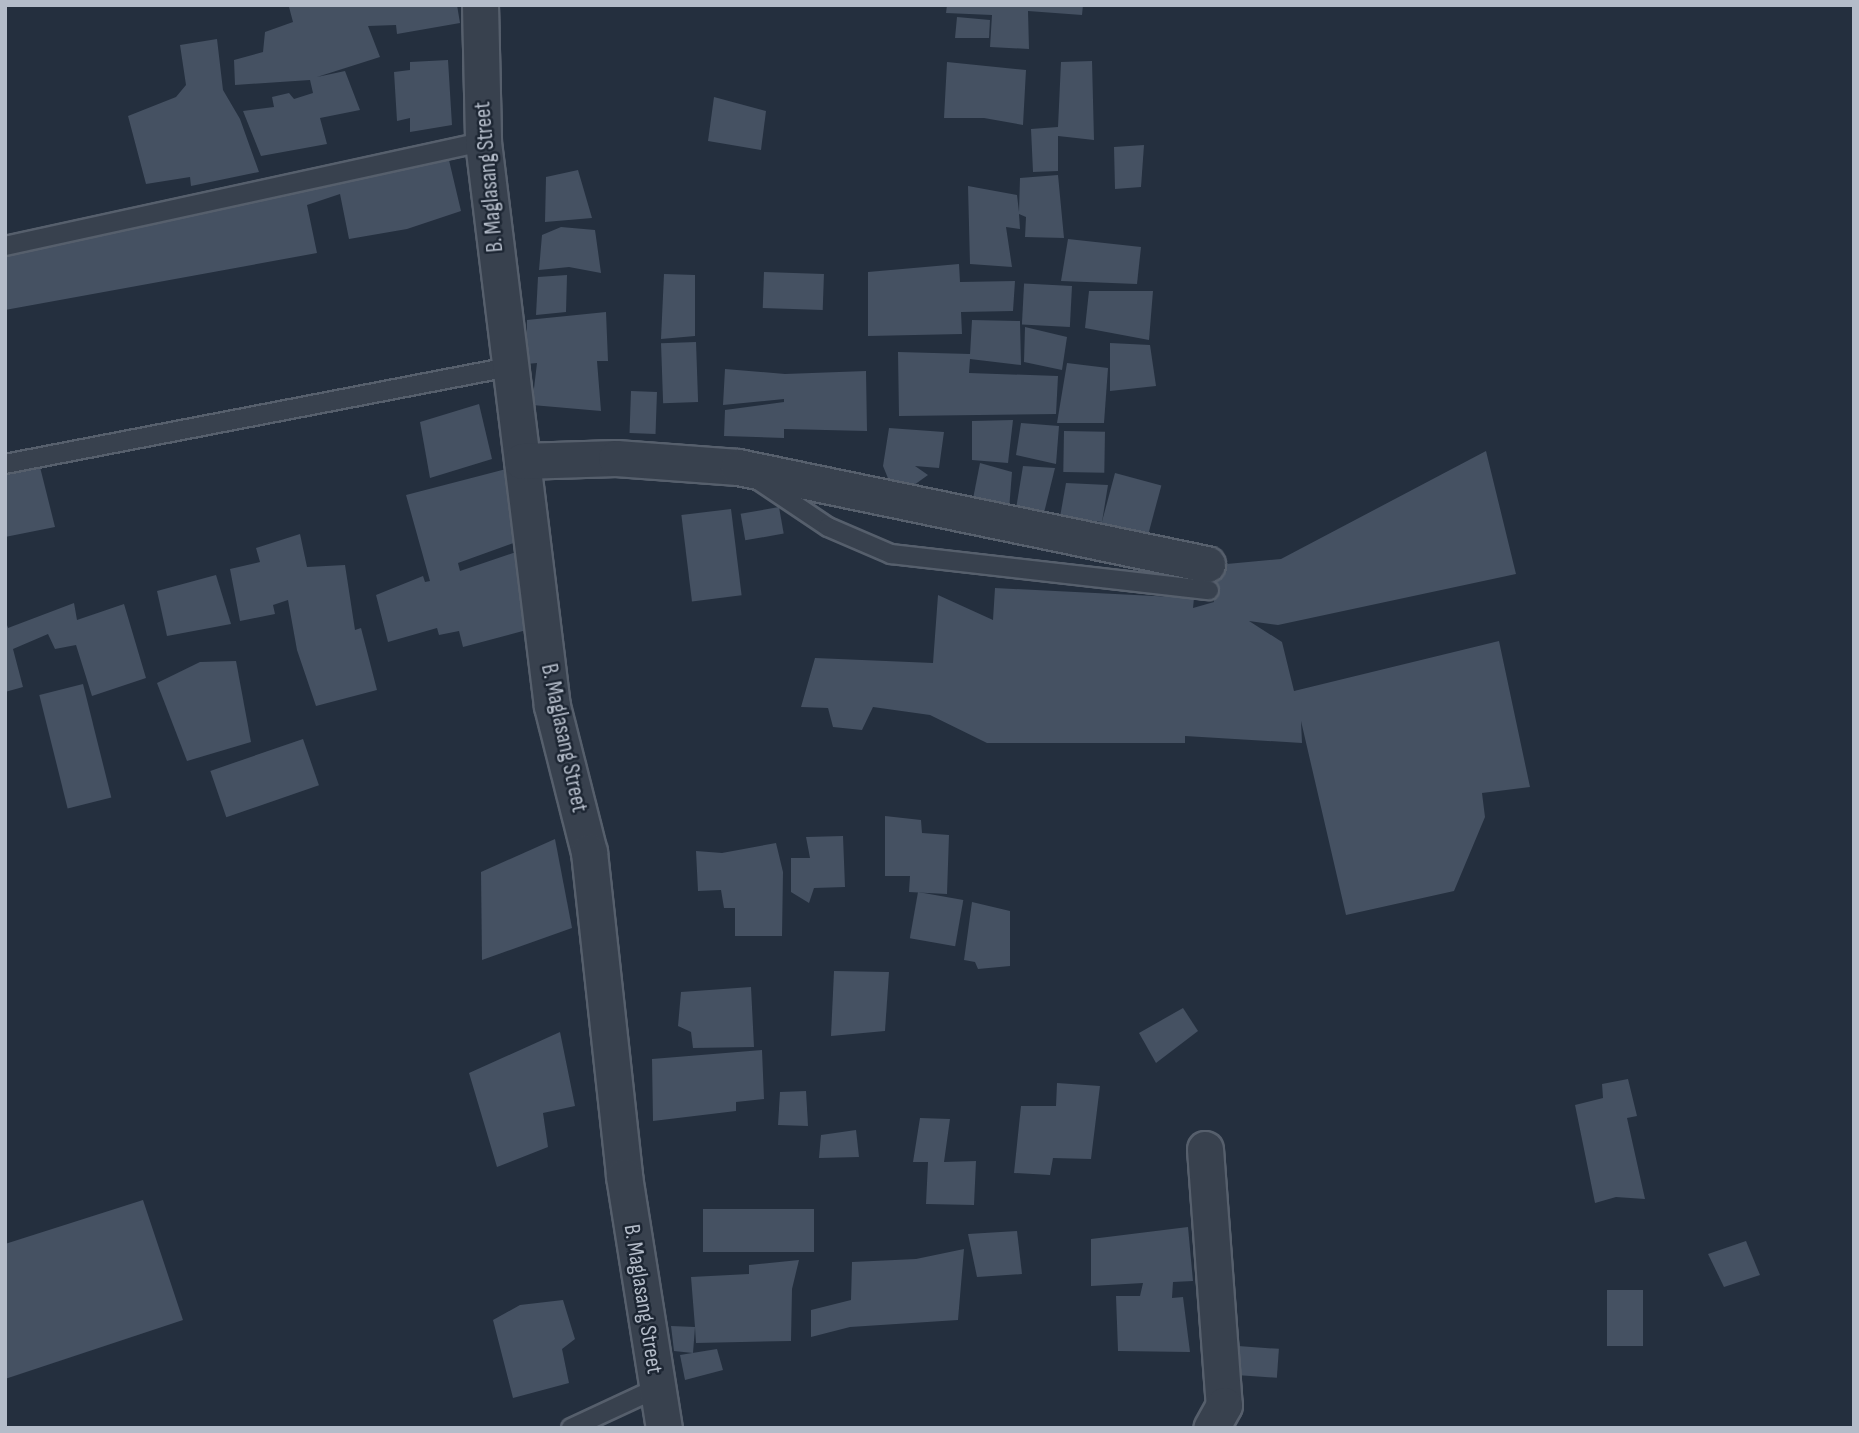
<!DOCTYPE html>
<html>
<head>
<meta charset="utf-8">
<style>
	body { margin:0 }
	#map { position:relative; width:1859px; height:1433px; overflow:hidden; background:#242f3e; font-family:"Sofia Sans Condensed",sans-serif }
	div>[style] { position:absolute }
	.building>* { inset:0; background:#455162; transform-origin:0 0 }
	.roads { filter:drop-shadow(2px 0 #565f6c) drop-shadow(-2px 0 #565f6c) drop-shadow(0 2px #565f6c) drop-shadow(0 -2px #565f6c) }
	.service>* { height:18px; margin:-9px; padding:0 9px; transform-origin:9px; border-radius:9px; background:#38414e }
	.minor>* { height:35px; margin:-17.5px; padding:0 17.5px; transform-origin:17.5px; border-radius:17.5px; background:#38414e }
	span { translate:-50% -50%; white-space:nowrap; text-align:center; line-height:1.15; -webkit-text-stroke:5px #1d2633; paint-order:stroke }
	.street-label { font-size:23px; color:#b4bcc9 }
	.frame { position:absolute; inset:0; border:7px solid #b4bcc9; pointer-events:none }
</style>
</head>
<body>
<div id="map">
	<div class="building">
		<div style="clip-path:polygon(457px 5px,460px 23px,397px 34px,396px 25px,368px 26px,380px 57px,317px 77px,345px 71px,360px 110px,320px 118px,327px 144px,261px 156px,243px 111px,274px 107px,272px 97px,289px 93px,294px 99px,313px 93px,310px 80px,235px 85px,234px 60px,263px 52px,265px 32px,293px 22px,289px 7px)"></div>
		<div style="clip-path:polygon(947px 5px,1083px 5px,1082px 15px,1028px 11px,1029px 49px,990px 47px,992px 15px,946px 13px)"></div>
		<div style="clip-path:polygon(957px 17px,990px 20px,989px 38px,955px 38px)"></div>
		<div style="clip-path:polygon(217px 39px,223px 90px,240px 119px,259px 172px,191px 186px,190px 177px,146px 184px,128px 116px,176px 97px,186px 85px,180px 45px)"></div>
		<div style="clip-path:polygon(448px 60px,452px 125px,410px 132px,410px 118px,397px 121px,394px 72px,410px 70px,410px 62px)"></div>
		<div style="clip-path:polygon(1092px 61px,1094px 140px,1058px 136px,1058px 171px,1033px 172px,1031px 129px,1058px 127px,1061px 62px)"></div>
		<div style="clip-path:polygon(947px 62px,1026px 70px,1023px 125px,984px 118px,944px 118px)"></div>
		<div style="clip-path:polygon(714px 97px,766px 111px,761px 150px,708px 141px)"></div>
		<div style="clip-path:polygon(1144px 145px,1141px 187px,1115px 189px,1114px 147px)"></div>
		<div style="clip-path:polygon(448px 156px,461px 211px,407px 229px,349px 239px,340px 194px,307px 205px,317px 253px,5px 310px,5px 251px)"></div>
		<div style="clip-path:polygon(578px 170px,592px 218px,545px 222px,546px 177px)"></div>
		<div style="clip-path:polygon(1058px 175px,1064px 238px,1025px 237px,1026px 217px,1019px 214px,1020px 229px,1006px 227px,1012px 267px,970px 264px,968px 186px,1017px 195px,1019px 212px,1020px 178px)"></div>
		<div style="clip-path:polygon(561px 227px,595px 230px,601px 273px,569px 267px,539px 270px,542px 235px)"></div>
		<div style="clip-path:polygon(1068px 239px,1141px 247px,1137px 284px,1061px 281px)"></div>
		<div style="clip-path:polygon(959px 264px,960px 282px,1015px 281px,1013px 311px,961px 312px,962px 334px,868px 336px,868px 272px)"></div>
		<div style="left:764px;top:272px;width:60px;height:36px;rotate:2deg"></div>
		<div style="clip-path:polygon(664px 274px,695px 275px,695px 336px,661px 339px)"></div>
		<div style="clip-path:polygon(567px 275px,566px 312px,536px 315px,538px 277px)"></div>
		<div style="left:1072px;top:286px;width:41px;height:48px;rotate:93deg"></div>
		<div style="clip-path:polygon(1089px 291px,1153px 291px,1149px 340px,1085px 328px)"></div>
		<div style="clip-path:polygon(606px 312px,608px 361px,597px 361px,601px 411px,532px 405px,537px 363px,526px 364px,527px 320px)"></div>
		<div style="clip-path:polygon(972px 320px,1020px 321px,1021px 365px,970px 359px,969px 373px,1058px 376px,1056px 414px,899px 416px,898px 352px,970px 354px)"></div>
		<div style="clip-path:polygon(1025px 327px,1067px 337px,1062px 370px,1024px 362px)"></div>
		<div style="left:696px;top:342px;width:60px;height:35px;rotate:88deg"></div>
		<div style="clip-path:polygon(1110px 343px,1150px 345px,1156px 386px,1110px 391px)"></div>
		<div style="clip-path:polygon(1067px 363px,1108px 368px,1104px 423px,1057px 423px)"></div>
		<div style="clip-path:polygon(725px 369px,785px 374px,866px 371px,867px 431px,784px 429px,784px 438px,724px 436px,725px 410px,784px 402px,784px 399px,723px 405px)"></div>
		<div style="left:631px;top:391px;width:26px;height:42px;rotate:2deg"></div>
		<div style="clip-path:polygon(479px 404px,492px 459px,430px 478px,420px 422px)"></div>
		<div style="clip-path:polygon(1013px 420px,1008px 463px,972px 460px,972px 421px)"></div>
		<div style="clip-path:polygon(1021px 423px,1059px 426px,1056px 464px,1016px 455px)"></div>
		<div style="clip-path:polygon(889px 428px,944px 432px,939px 468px,915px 466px,928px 475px,896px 498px,883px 466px)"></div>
		<div style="left:1064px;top:431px;width:41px;height:41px;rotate:1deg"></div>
		<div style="clip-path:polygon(1486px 451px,1516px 574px,1278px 625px,1249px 621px,1282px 642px,1294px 691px,1499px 641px,1530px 787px,1482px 793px,1485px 817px,1454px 891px,1346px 915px,1301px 721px,1302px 743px,1185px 736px,1185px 743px,987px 743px,930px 715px,873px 707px,862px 730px,833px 727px,828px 708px,801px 707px,815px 658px,933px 663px,938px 595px,993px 620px,995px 588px,1194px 598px,1193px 608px,1214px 602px,1216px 565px,1281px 559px)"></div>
		<div style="clip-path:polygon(39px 463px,55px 527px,5px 537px,5px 471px)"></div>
		<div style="clip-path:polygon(980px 463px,1012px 472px,1009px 510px,972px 504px)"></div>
		<div style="clip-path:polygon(1023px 466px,1055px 468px,1042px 521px,1015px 515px)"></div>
		<div style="clip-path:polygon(510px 468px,519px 541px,458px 563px,460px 571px,525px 549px,534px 628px,463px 647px,459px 631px,439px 635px,437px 628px,388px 642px,376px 595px,423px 576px,425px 582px,430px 581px,406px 495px)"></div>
		<div style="left:1115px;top:473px;width:48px;height:53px;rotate:15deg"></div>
		<div style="clip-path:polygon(1066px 483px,1108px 485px,1102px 522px,1060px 517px)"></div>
		<div style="left:779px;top:507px;width:27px;height:39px;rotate:80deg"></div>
		<div style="left:731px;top:509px;width:87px;height:50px;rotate:83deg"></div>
		<div style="clip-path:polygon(300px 534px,307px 567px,345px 565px,355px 630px,361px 628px,377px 690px,316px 706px,297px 650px,288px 600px,273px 605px,275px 614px,240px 621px,230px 569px,260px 562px,256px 548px)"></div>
		<div style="clip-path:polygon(216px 575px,231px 624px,167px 636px,157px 591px)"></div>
		<div style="clip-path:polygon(74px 603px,77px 620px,124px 604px,146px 678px,92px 696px,76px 645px,55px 649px,48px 634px,13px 649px,23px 687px,5px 692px,5px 619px,8px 628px)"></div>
		<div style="clip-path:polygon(236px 661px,251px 742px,187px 761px,157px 683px,200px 662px)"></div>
		<div style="left:83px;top:684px;width:117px;height:45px;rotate:76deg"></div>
		<div style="left:303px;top:739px;width:49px;height:98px;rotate:71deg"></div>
		<div style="clip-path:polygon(885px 816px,921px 820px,922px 833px,949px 835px,947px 894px,909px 892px,910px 876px,885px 876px)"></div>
		<div style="clip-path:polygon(843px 836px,845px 887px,814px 888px,809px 903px,791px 892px,791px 858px,810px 858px,806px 837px)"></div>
		<div style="clip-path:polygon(555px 839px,572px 928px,482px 960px,481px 872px)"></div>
		<div style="clip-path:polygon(776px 843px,783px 872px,782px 936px,735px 936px,735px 908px,724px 908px,721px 890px,698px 891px,696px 851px,722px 853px)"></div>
		<div style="left:918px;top:892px;width:46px;height:47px;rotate:10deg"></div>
		<div style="clip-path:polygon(972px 902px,1010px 911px,1010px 966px,978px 969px,975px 962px,964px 960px)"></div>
		<div style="clip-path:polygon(834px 971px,889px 972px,885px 1031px,831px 1036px)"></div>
		<div style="clip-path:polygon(751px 987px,754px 1047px,693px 1048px,691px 1032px,678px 1026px,681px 992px)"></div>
		<div style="clip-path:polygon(1183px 1008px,1198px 1031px,1156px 1063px,1139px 1033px)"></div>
		<div style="clip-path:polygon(560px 1032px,575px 1106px,543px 1113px,548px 1147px,497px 1167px,469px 1073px)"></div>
		<div style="clip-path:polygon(762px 1050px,764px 1099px,736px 1102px,736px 1111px,653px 1121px,652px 1059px)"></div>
		<div style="clip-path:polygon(1628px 1079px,1637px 1116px,1627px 1118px,1645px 1199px,1616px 1197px,1595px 1203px,1575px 1105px,1603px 1098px,1602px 1084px)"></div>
		<div style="clip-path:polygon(1057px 1083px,1100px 1086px,1091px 1159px,1053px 1158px,1050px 1175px,1014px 1173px,1021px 1106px,1056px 1106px)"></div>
		<div style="clip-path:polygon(806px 1091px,808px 1126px,778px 1125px,780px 1092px)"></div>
		<div style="clip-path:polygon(920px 1118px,950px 1119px,944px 1162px,976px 1161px,974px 1205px,926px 1204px,928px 1162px,913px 1162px)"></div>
		<div style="clip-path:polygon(856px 1130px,859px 1157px,819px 1158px,821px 1135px)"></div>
		<div style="clip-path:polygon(143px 1200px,183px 1320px,5px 1379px,5px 1244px)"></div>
		<div style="left:814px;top:1209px;width:43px;height:111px;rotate:90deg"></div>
		<div style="clip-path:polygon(1188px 1227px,1193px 1281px,1173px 1282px,1172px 1298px,1183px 1297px,1190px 1352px,1118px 1351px,1116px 1296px,1140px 1296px,1143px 1283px,1091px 1286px,1091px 1239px)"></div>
		<div style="clip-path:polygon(1017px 1231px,1022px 1274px,977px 1277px,968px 1234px)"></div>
		<div style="clip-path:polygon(1746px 1241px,1760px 1275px,1724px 1287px,1708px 1254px)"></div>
		<div style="clip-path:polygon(964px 1249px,958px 1320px,850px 1327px,811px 1337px,811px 1310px,851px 1300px,852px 1262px,916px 1259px)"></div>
		<div style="clip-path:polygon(799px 1260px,792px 1289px,791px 1341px,696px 1343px,695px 1327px,693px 1353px,674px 1351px,671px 1326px,695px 1327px,691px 1277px,749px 1274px,749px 1265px)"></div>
		<div style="left:1607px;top:1290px;width:36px;height:56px"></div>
		<div style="clip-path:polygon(563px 1300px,575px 1339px,562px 1349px,569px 1383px,513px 1398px,493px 1320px,520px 1305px)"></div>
		<div style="left:1238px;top:1346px;width:41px;height:29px;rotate:4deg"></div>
		<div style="clip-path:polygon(717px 1349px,723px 1370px,685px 1380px,680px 1355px)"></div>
	</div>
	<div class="roads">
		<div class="service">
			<div style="left:5px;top:246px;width:489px;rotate:-12.3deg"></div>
			<div style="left:5px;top:464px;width:513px;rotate:-10.89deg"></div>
			<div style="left:758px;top:480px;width:84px;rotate:33.9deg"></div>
			<div style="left:828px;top:527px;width:69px;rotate:23.2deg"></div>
			<div style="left:891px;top:554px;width:320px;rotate:6.5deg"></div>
			<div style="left:571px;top:1428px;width:95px;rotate:-24.9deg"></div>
		</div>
		<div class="minor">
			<div style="left:480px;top:5px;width:137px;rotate:88.7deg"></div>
			<div style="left:483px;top:142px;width:568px;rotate:83.03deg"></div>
			<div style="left:552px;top:706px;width:151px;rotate:75.8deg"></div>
			<div style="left:589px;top:852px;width:326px;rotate:83.8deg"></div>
			<div style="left:624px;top:1176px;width:255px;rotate:81deg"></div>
			<div style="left:522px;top:461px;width:94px;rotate:-1.8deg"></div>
			<div style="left:616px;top:458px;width:122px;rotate:4.2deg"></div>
			<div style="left:738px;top:467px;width:479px;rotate:11.7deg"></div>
			<div style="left:1205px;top:1149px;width:257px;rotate:85.8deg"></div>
			<div style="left:1224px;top:1405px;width:26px;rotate:119deg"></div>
		</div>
	</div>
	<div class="street-label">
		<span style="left:489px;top:177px;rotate:-95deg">B. Maglasang Street</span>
		<span style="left:564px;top:738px;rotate:78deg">B. Maglasang Street</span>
		<span style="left:643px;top:1299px;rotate:81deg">B. Maglasang Street</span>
	</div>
	<div class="frame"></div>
</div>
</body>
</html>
